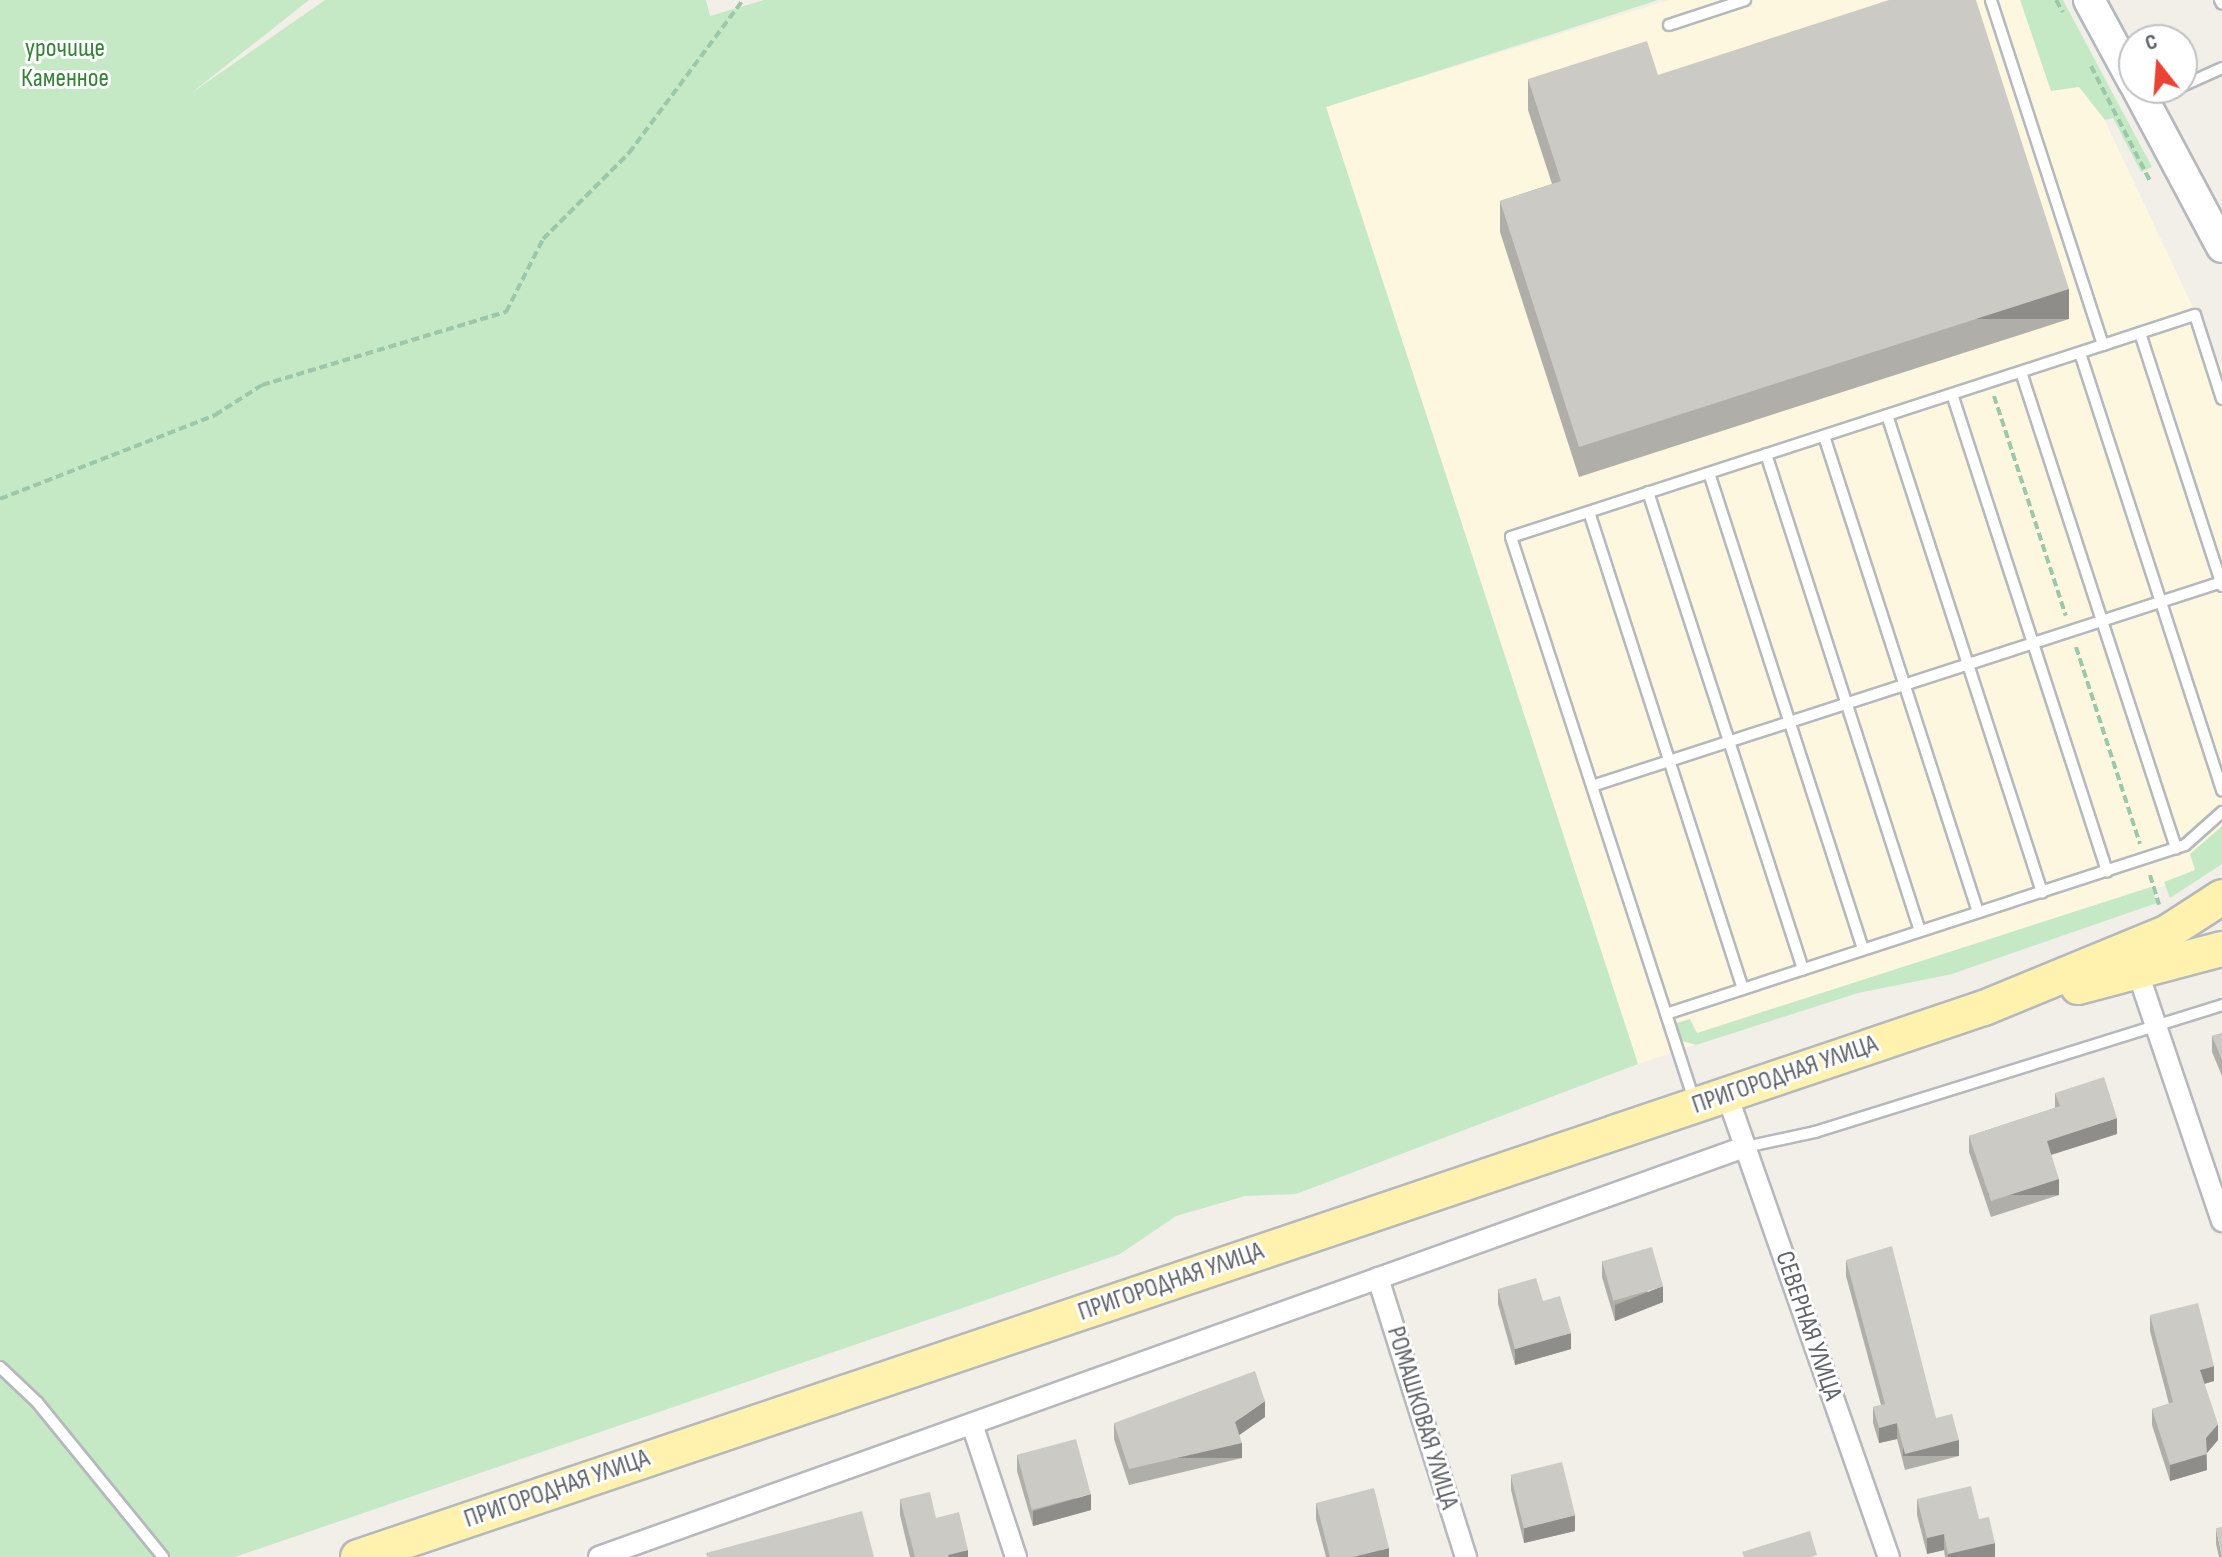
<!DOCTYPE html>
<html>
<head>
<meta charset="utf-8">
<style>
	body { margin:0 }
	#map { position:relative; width:2222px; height:1557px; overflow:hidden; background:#f1efe8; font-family:"Sofia Sans Condensed",sans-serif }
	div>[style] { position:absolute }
	.commercial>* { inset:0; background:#fef7e0 }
	.green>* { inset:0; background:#c5e8c5 }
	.path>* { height:4px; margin-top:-2px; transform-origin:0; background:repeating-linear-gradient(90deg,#9cc7a9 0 8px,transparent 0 12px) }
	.roads { filter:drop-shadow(2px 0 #b5b8bc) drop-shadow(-2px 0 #b5b8bc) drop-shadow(0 2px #b5b8bc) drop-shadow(0 -2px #b5b8bc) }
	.lane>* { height:10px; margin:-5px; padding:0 5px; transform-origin:5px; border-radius:5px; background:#fff }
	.street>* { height:20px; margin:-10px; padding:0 10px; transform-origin:10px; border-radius:10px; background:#fff }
	.secondary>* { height:30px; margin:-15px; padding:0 15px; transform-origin:15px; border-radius:15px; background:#fff }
	.primary>* { height:34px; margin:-17px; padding:0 17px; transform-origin:17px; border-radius:17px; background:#fff2af }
	.wall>* { inset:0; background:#afaea9 }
	.shaded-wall>* { inset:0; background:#8f8d8a; transform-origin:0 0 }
	.building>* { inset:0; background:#cccac5; transform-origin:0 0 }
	span { translate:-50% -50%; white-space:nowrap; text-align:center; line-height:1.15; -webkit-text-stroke:6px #fff; paint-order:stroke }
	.park-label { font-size:26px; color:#348238 }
	.street-label { font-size:26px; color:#5f6368 }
	.north { position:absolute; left:2118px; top:24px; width:80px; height:80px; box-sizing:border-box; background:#fff; border:2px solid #bfc1c3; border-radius:50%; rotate:343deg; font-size:22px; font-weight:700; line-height:32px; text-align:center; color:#5f6368 }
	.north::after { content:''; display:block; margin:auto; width:28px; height:36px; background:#ea4335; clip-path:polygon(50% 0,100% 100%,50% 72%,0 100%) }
</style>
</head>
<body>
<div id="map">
	<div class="commercial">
		<div style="clip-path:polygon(1669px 0,2048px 0,2222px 369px,2222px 833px,2199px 874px,1638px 1064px,1326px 107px)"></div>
	</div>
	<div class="green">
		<div style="clip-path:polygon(0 0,309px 0,190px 94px,325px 0,706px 0,710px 16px,764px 0,1658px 0,1326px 107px,1638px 1064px,1296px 1194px,1245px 1196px,1176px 1216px,1120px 1254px,235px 1557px,0 1557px)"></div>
		<div style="clip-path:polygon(2020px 0,2063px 0,2152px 167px,2141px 172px,2113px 118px,2105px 120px,2079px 87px,2051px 91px)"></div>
		<div style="clip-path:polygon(2222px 826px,2222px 864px,2170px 898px,2164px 882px,2195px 870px,2190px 854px)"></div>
		<div style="clip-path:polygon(2151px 887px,2157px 903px,1952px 974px,1858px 993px,1696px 1045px,1679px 1040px,1673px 1024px,1690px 1019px,1697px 1033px)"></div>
	</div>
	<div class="path">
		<div style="left:2056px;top:0;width:14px;rotate:60deg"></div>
		<div style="left:2091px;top:66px;width:129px;rotate:62.8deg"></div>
		<div style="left:1994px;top:396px;width:231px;rotate:71.9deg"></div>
		<div style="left:0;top:499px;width:231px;rotate:-21.3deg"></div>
		<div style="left:215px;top:415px;width:56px;rotate:-32.6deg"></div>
		<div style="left:262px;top:385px;width:255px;rotate:-16.7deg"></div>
		<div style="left:506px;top:312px;width:82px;rotate:-63.1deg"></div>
		<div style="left:543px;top:239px;width:122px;rotate:-45deg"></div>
		<div style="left:629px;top:153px;width:191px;rotate:-53.3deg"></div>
		<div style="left:2076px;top:647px;width:207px;rotate:72deg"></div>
		<div style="left:2150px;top:875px;width:31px;rotate:73deg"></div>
	</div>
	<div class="roads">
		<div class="lane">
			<div style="left:2220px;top:0;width:4px;rotate:63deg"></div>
			<div style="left:1669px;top:25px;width:80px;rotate:-18.2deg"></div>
			<div style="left:2182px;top:86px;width:44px;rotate:-24.2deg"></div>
			<div style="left:2147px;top:102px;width:33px;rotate:-25deg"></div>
			<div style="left:2140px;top:333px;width:266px;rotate:72deg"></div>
			<div style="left:2103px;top:345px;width:97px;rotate:-18.1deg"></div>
			<div style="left:2195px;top:315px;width:88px;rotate:72.2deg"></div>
			<div style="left:2080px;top:353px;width:460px;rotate:72deg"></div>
			<div style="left:2021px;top:372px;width:501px;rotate:71.96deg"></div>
			<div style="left:1952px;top:394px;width:502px;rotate:72deg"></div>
			<div style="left:1887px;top:415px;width:502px;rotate:72deg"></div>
			<div style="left:1824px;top:436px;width:500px;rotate:72.07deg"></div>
			<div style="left:1766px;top:454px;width:501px;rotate:72.11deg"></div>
			<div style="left:1709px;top:473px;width:500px;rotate:72.07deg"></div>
			<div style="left:1648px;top:492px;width:502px;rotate:72deg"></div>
			<div style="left:1589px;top:512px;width:501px;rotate:72.11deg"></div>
			<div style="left:1592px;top:786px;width:662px;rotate:-17.94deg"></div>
			<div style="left:1666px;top:1014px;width:546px;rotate:-18.04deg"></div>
			<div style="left:2185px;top:845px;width:50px;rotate:-41.7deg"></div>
			<div style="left:1694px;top:1100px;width:592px;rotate:-108.01deg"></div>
			<div style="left:1511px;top:537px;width:622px;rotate:-17.97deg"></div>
			<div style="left:2103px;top:345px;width:363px;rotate:-108deg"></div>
			<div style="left:1745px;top:1147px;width:72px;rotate:-12.1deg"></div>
			<div style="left:1815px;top:1132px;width:426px;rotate:-17.3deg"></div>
			<div style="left:0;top:1367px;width:51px;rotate:43.4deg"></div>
			<div style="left:37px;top:1402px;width:200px;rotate:50.9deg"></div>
		</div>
		<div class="street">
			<div style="left:2138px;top:973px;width:262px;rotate:71.3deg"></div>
			<div style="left:1727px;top:1095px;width:490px;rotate:70.7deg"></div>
			<div style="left:1378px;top:1278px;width:293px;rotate:72.5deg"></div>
			<div style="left:972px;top:1424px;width:140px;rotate:71.7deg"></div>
			<div style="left:599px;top:1557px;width:1217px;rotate:-19.69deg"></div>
		</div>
		<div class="secondary">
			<div style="left:2089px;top:0;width:94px;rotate:61.5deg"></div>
			<div style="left:2137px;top:88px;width:180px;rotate:61.9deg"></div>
		</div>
		<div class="primary">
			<div style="left:2078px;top:987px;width:149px;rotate:-14.8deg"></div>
			<div style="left:358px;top:1557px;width:1716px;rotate:-18.66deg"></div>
			<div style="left:1984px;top:1008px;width:199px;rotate:-22.4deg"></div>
			<div style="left:2168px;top:932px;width:64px;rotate:-32.9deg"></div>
		</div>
	</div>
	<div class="wall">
		<div style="clip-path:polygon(1658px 75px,2069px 319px,1579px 477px,1500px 232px,1500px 201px,1552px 184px,1528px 110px,1528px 79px)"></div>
		<div style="clip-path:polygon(2222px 1033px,2222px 1076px,2212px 1052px,2212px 1036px)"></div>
		<div style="clip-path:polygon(2055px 1093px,2117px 1134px,2051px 1155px,2059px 1195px,1991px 1217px,1969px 1152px,1969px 1136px,2055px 1108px)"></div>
		<div style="clip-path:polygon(1846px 1260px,1936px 1418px,1959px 1456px,1905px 1470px,1897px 1439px,1879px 1443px,1873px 1423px,1873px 1407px,1881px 1405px,1846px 1276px)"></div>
		<div style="clip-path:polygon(1602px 1261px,1663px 1302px,1615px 1321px,1602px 1277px)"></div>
		<div style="clip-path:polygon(1498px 1289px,1543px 1301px,1571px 1349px,1515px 1365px,1498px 1304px)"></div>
		<div style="clip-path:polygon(2150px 1315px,2214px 1381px,2204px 1384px,2218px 1440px,2207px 1453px,2207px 1470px,2170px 1481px,2152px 1425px,2152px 1409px,2169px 1404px,2150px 1331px)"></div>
		<div style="clip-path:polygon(1265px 1417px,1239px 1435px,1242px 1458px,1129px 1485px,1114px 1439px,1114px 1423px)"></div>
		<div style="clip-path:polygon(1017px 1455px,1091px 1510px,1033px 1526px,1017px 1471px)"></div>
		<div style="clip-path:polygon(1511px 1475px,1575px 1531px,1524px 1543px,1511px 1490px)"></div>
		<div style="clip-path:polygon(900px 1499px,936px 1518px,968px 1557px,910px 1557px,900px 1515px)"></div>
		<div style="clip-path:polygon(1917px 1499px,1979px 1519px,1995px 1557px,1945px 1557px,1944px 1550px,1927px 1554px,1917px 1515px)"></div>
		<div style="clip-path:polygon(1316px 1503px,1389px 1557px,1326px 1557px,1316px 1519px)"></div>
		<div style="clip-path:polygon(2216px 1528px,2222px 1557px,2219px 1557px,2216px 1544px)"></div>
	</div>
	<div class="shaded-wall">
		<div style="left:2069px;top:289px;width:30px;height:515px;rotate:90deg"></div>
		<div style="clip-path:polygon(2117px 1118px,2117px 1134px,2047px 1156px,2047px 1141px)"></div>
		<div style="left:2059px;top:1179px;width:16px;height:71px;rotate:90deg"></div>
		<div style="clip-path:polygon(1663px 1286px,1663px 1302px,1615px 1321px,1615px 1305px)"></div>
		<div style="clip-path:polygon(1571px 1333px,1571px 1349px,1515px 1365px,1515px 1349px)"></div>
		<div style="clip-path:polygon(2214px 1366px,2214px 1381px,2200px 1385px,2200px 1370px)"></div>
		<div style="clip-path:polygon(1265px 1401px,1265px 1417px,1235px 1438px,1235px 1422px)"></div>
		<div style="clip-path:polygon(1897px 1423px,1897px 1439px,1879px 1443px,1879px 1428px)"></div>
		<div style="clip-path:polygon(2218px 1424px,2218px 1440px,2206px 1454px,2207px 1470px,2170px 1481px,2170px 1465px,2206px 1438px)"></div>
		<div style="left:1959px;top:1440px;width:16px;height:56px;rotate:90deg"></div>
		<div style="left:1242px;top:1443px;width:15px;height:116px;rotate:90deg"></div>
		<div style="clip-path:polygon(1091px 1494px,1091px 1510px,1033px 1526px,1033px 1511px)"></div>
		<div style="clip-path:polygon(1575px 1515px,1575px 1531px,1524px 1543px,1524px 1528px)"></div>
		<div style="clip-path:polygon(1944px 1534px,1944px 1550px,1927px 1554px,1927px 1538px)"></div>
		<div style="clip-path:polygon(1995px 1543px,1995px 1557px,1948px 1557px,1948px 1554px)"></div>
		<div style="clip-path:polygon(1389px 1548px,1389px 1557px,1353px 1557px)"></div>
		<div style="clip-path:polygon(968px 1550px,968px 1557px,948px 1557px,948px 1555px)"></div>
	</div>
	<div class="building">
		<div style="clip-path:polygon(1889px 0,1976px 0,2069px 289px,1579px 447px,1500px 201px,1561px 181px,1528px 79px,1647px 41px,1658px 75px)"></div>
		<div style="clip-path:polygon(2222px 1033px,2222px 1060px,2212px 1036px)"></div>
		<div style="clip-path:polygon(2104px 1077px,2117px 1118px,2047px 1141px,2059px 1179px,1991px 1201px,1969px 1136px,2060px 1106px,2055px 1093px)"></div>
		<div style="clip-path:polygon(1892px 1246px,1936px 1418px,1952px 1414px,1959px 1440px,1905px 1454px,1897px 1423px,1879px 1428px,1873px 1407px,1885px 1404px,1846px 1260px)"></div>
		<div style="left:1652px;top:1247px;width:41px;height:52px;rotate:74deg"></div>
		<div style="clip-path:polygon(1536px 1278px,1543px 1301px,1560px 1296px,1571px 1333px,1515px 1349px,1498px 1289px)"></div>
		<div style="clip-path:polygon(2198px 1303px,2214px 1366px,2200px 1370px,2218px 1424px,2206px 1438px,2207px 1454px,2170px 1465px,2152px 1409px,2173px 1402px,2150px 1315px)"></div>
		<div style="clip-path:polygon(1255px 1371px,1265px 1401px,1235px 1422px,1242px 1443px,1129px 1469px,1114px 1423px)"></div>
		<div style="left:1076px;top:1439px;width:57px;height:61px;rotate:75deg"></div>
		<div style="left:1562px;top:1462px;width:55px;height:53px;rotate:76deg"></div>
		<div style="clip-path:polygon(1971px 1486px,1979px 1519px,1989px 1517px,1995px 1543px,1948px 1554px,1944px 1534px,1927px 1538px,1917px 1499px)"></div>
		<div style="clip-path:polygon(1374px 1488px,1389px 1548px,1353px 1557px,1330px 1557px,1316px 1503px)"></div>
		<div style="clip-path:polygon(930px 1492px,936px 1518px,959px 1512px,968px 1550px,948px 1555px,949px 1557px,915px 1557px,900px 1499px)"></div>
		<div style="clip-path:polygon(862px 1511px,874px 1557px,707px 1557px,706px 1553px)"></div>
		<div style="clip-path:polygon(2222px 1527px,2222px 1557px,2216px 1528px)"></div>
		<div style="clip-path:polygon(1810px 1531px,1817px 1555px,1811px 1557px,1744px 1557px,1742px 1552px)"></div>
	</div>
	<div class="park-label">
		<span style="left:65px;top:64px">урочище<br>Каменное</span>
	</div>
	<div class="street-label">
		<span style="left:1785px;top:1075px;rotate:-19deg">ПРИГОРОДНАЯ УЛИЦА</span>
		<span style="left:1171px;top:1282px;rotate:-19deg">ПРИГОРОДНАЯ УЛИЦА</span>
		<span style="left:1808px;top:1326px;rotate:71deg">СЕВЕРНАЯ УЛИЦА</span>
		<span style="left:1422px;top:1418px;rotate:73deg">РОМАШКОВАЯ УЛИЦА</span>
		<span style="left:557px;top:1489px;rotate:-19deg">ПРИГОРОДНАЯ УЛИЦА</span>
	</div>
	<div class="north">С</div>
</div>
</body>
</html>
